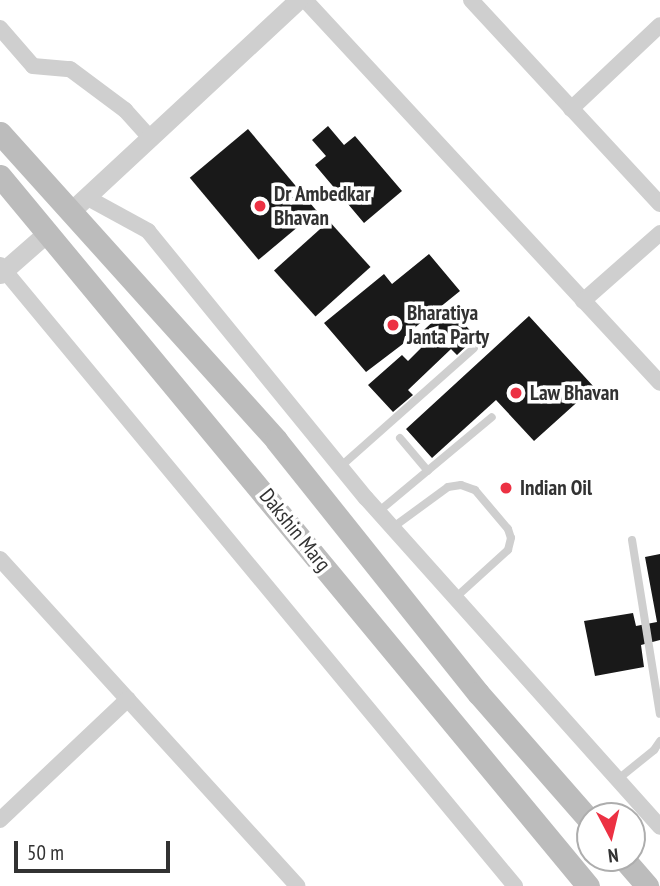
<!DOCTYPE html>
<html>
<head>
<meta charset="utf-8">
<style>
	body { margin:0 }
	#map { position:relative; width:660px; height:886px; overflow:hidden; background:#fff; font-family:"PT Sans Narrow",sans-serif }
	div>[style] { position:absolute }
	.building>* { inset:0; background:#191919; transform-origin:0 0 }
	.service>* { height:8px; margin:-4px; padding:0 4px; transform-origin:4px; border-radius:4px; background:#cfcfcf }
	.minor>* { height:16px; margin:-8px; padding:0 8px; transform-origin:8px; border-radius:8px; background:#cfcfcf }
	.tertiary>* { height:19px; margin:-9.5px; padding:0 9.5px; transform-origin:9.5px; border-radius:9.5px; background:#cfcfcf }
	.secondary>* { height:23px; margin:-11.5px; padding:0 11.5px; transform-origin:11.5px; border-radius:11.5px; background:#bcbcbc }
	.dots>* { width:19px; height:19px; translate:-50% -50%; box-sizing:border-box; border:4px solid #fff; border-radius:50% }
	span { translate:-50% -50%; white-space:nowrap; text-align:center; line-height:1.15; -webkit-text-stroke:7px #fff; paint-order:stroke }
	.poi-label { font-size:21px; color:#323232; font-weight:700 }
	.left { translate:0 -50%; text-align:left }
	.street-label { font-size:21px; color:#323232 }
	.north { position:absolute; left:576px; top:802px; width:70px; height:70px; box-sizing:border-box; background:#fff; border:2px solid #adadad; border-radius:50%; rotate:173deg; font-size:19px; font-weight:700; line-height:28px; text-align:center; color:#323232 }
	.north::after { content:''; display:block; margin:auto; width:24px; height:32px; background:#ec3143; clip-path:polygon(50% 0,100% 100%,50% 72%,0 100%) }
	.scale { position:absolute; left:14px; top:841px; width:156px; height:32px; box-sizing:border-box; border:4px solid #323232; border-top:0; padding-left:9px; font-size:21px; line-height:24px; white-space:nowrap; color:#323232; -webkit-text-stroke:5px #fff; paint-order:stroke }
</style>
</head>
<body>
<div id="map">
	<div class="building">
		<div style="clip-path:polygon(328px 126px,344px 145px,355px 136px,402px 191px,364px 223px,315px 165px,326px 156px,312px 140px)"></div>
		<div style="left:248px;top:129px;width:107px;height:76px;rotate:50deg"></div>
		<div style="left:329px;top:221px;width:62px;height:74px;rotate:48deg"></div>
		<div style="clip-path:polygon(429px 254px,460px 291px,413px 329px,416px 334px,366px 372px,324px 323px,384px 274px,392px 284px)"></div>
		<div style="clip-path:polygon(449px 307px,476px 337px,457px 355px,451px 349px,408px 390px,413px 395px,393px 412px,368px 385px,402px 355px,408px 361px,421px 348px,414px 339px)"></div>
		<div style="clip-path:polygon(529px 316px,594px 387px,534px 441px,496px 400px,432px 458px,406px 429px)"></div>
		<div style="clip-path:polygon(660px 554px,660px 640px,641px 645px,644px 667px,595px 676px,584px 621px,633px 613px,636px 626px,657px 622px,645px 557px)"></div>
	</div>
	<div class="service">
		<div style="left:400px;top:438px;width:43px;rotate:49.7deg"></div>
		<div style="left:340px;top:467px;width:179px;rotate:-41.6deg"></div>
		<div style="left:378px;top:512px;width:148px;rotate:-39.8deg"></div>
		<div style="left:392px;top:528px;width:69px;rotate:-36.2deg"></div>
		<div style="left:448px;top:487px;width:13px;rotate:-9deg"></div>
		<div style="left:461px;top:485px;width:15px;rotate:20deg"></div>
		<div style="left:475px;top:490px;width:51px;rotate:49.8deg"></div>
		<div style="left:508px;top:529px;width:9px;rotate:72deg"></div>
		<div style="left:511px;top:538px;width:12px;rotate:104deg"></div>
		<div style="left:508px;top:550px;width:72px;rotate:137.8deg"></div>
		<div style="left:632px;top:540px;width:176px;rotate:80.9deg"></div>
		<div style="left:617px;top:780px;width:48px;rotate:-39deg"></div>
		<div style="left:654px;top:750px;width:11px;rotate:-56deg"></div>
	</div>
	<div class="minor">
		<div style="left:305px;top:0;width:522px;rotate:47.17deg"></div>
		<div style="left:471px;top:0;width:278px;rotate:47.2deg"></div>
		<div style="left:0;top:28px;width:50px;rotate:49deg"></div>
		<div style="left:33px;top:66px;width:37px;rotate:5deg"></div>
		<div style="left:70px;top:69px;width:69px;rotate:36.7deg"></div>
		<div style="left:125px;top:110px;width:38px;rotate:48deg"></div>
		<div style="left:571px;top:109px;width:122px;rotate:-43.3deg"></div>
		<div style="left:86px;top:197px;width:71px;rotate:28.7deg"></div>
		<div style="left:148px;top:231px;width:345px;rotate:50.8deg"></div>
		<div style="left:366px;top:498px;width:441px;rotate:48.2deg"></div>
		<div style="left:0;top:265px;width:807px;rotate:50.33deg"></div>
		<div style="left:583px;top:301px;width:103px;rotate:-41.4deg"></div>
		<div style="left:0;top:559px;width:442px;rotate:47.7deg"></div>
		<div style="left:0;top:820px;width:176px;rotate:-43.4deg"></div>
	</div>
	<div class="tertiary">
		<div style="left:70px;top:212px;width:311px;rotate:-42.9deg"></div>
		<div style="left:0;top:274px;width:64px;rotate:-41.2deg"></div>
	</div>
	<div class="secondary">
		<div style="left:0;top:133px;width:413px;rotate:48deg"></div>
		<div style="left:276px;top:440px;width:324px;rotate:51.4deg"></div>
		<div style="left:478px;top:693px;width:170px;rotate:48.8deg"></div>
		<div style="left:0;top:176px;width:922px;rotate:50.37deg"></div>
		<div style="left:623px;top:858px;width:37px;rotate:49deg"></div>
	</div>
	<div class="dots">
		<div style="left:260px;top:206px;background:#ec3143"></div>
		<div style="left:393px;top:325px;background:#ec3143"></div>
		<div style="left:516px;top:393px;background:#ec3143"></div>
		<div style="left:506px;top:488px;background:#ec3143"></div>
	</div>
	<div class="poi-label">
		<span class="left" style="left:274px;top:206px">Dr Ambedkar<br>Bhavan</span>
		<span class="left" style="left:407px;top:325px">Bharatiya<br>Janta Party</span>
		<span class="left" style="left:530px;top:393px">Law Bhavan</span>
		<span class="left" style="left:520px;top:488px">Indian Oil</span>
	</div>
	<div class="street-label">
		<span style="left:295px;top:530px;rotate:51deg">Dakshin Marg</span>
	</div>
	<div class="north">N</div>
	<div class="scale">50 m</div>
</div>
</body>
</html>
